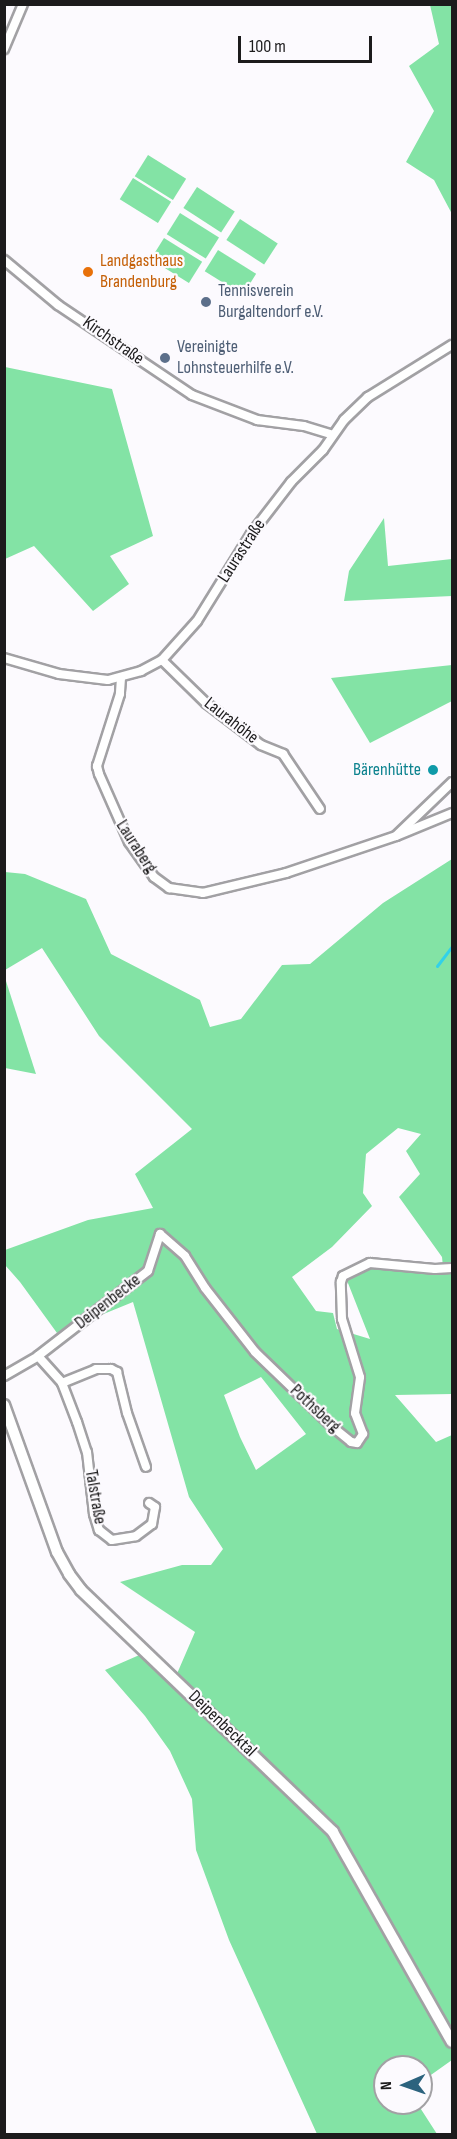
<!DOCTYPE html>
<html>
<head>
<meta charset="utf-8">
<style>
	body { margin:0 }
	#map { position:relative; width:457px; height:2139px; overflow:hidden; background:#fcfafe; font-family:"Sofia Sans Condensed",sans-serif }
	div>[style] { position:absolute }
	.green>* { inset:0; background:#83e3a5; transform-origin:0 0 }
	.stream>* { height:3px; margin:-1.5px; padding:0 1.5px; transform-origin:1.5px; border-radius:1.5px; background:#32d1e9 }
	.roads { filter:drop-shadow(2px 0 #a2a1a4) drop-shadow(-2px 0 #a2a1a4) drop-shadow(0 2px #a2a1a4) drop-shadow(0 -2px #a2a1a4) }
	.street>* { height:8px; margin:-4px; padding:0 4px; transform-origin:4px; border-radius:4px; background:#fff }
	.secondary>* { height:10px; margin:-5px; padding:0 5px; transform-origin:5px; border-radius:5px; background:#fff }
	.dots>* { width:16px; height:16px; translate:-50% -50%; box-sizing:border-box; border:3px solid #fcfafe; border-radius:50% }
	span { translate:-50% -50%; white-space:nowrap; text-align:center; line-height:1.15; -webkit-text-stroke:4.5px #fcfafe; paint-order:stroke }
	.food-label { font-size:18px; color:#c56008 }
	.left { translate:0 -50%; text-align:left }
	.service-label { font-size:18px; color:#4e5e75 }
	.street-label { font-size:18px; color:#1c1b1c }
	.culture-label { font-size:18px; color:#0d838f }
	.right { translate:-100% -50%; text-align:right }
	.frame { position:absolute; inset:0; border:6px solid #1c1b1c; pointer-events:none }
	.north { position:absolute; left:373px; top:2055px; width:60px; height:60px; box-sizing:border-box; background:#fcfafe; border:2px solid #a2a1a4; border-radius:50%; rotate:268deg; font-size:16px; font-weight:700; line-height:24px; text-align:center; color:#1c1b1c }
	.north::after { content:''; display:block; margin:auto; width:21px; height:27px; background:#2c637e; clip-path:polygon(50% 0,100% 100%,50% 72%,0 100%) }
	.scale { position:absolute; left:238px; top:36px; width:134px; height:27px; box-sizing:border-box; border:3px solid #1c1b1c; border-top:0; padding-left:8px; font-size:18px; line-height:21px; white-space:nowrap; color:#1c1b1c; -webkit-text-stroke:4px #fcfafe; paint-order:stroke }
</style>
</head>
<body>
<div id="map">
	<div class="green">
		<div style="clip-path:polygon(430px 5px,452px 5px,452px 214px,434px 180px,406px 162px,434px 111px,409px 66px,439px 44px)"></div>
		<div style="left:148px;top:155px;width:45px;height:25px;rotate:32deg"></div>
		<div style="left:133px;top:178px;width:45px;height:25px;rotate:32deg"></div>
		<div style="left:197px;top:187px;width:45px;height:25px;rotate:33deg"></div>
		<div style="left:180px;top:213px;width:46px;height:25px;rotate:32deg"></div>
		<div style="left:240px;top:219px;width:45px;height:25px;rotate:33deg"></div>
		<div style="left:164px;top:238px;width:45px;height:25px;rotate:32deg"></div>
		<div style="left:218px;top:250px;width:45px;height:25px;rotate:32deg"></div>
		<div style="clip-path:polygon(5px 367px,112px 389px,153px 536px,110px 556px,129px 584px,93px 611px,34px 546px,5px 559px)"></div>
		<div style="clip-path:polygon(384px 518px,388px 566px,452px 559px,452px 596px,344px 601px,349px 571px)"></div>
		<div style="clip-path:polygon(452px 665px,452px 701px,370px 743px,331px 678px)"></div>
		<div style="clip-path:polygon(evenodd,452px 859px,452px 1394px,395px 1395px,436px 1442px,452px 1435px,452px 2041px,344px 1845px,176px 1676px,195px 1632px,120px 1582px,182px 1565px,211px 1565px,223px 1549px,189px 1497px,133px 1302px,57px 1333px,20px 1282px,5px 1265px,5px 1250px,88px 1220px,153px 1208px,135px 1174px,192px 1129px,99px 1036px,42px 948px,5px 970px,5px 872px,25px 874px,86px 899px,111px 954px,200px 1000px,210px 1027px,241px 1019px,282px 965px,310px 964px,383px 903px,452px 859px,398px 1128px,421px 1134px,406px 1151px,420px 1174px,399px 1197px,442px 1257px,443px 1267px,364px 1267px,346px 1278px,370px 1339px,337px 1329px,333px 1313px,316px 1311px,292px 1277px,332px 1247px,372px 1206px,363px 1193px,366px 1154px,398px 1128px,452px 859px,261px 1377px,306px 1434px,256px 1470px,240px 1437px,224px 1395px,261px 1377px)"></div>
		<div style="clip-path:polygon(5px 978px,36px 1074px,5px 1068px)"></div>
		<div style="clip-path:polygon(144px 1653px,325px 1827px,452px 2044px,452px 2060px,421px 2082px,421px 2067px,385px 2067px,385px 2103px,417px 2103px,437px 2134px,317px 2134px,229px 1940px,196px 1850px,192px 1799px,170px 1751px,145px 1716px,105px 1670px)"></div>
	</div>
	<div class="stream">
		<div style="left:437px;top:966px;width:25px;rotate:-53deg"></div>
	</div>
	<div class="roads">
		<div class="street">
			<div style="left:4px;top:49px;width:49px;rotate:-67.1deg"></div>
			<div style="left:4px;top:260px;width:70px;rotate:39.8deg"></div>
			<div style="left:58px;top:305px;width:161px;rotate:33.9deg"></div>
			<div style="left:192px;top:395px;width:70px;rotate:21deg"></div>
			<div style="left:257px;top:420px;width:47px;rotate:7.3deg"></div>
			<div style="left:304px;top:426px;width:30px;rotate:17deg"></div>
			<div style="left:4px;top:658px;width:57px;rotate:16.2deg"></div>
			<div style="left:59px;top:674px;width:49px;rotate:7deg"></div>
			<div style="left:108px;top:680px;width:34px;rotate:-15deg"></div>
			<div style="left:141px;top:671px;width:24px;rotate:-28deg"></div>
			<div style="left:162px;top:660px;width:52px;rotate:-48.1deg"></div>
			<div style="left:197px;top:621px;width:102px;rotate:-58.2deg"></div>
			<div style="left:251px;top:534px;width:66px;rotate:-52.4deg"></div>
			<div style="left:291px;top:482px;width:45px;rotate:-45deg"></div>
			<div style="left:323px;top:450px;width:37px;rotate:-55deg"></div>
			<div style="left:344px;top:420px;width:33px;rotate:-44deg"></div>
			<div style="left:368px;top:397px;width:99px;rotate:-31.8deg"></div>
			<div style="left:162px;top:660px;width:62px;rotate:44.3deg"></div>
			<div style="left:206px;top:703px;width:69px;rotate:37.4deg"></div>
			<div style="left:261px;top:745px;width:24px;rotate:22deg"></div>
			<div style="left:283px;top:754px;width:66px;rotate:56.1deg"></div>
			<div style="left:121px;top:678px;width:16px;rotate:94deg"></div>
			<div style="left:120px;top:694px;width:76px;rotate:107.7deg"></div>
			<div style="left:97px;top:766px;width:8px;rotate:76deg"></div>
			<div style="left:99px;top:774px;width:74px;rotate:66.2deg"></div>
			<div style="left:129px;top:842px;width:43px;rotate:54.5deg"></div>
			<div style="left:154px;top:877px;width:19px;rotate:36deg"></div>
			<div style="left:169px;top:888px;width:34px;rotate:8deg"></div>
			<div style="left:203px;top:893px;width:85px;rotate:-13.5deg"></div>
			<div style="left:286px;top:873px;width:116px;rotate:-18.6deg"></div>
			<div style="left:396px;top:836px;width:61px;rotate:-22.3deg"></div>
			<div style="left:397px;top:835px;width:76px;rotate:-43.9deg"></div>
			<div style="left:38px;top:1356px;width:36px;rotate:48deg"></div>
			<div style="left:62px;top:1383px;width:42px;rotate:69deg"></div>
			<div style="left:77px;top:1422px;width:32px;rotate:72deg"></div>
			<div style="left:87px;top:1452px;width:62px;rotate:83.6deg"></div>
			<div style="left:94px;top:1514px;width:17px;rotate:73deg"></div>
			<div style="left:99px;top:1530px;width:16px;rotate:38deg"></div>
			<div style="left:112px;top:1540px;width:24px;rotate:-9deg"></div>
			<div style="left:136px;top:1536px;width:20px;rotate:-37deg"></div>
			<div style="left:152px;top:1524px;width:17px;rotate:-80deg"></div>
			<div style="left:155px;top:1507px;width:7px;rotate:-146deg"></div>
			<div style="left:4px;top:1376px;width:39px;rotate:-30deg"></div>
			<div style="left:38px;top:1356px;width:139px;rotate:-37.7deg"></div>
			<div style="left:148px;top:1271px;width:39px;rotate:-72deg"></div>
			<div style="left:160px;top:1234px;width:33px;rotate:41deg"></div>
			<div style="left:185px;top:1256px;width:38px;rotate:58deg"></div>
			<div style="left:205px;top:1288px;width:81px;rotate:52deg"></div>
			<div style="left:255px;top:1352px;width:110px;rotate:43.9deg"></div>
			<div style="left:334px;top:1428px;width:22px;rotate:39deg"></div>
			<div style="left:351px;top:1442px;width:6px;rotate:9deg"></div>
			<div style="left:357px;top:1443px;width:11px;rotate:-56deg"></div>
			<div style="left:363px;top:1434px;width:22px;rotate:-111deg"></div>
			<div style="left:355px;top:1413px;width:36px;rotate:-82deg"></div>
			<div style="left:360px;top:1377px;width:61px;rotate:-107.2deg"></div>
			<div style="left:342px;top:1319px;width:37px;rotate:-92deg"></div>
			<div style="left:341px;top:1282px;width:6px;rotate:-72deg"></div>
			<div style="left:343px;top:1276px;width:30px;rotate:-26deg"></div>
			<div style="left:370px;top:1263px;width:65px;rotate:5.3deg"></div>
			<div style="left:435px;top:1269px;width:17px;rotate:-3deg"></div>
			<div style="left:62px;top:1383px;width:37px;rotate:-22deg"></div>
			<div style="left:96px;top:1369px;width:15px"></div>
			<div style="left:111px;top:1369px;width:7px;rotate:27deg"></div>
			<div style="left:117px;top:1372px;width:42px;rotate:76.3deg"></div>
			<div style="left:127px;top:1413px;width:57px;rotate:70.6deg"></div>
		</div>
		<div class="secondary">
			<div style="left:4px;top:1405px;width:156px;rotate:70.2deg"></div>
			<div style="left:57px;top:1552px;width:25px;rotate:61deg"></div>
			<div style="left:69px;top:1574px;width:20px;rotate:53deg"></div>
			<div style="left:81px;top:1590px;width:349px;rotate:43.8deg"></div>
			<div style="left:333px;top:1832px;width:241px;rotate:60.5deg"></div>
		</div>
	</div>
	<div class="dots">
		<div style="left:88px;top:272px;background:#e8710a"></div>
		<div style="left:206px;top:302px;background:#5c6f8a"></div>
		<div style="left:165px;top:358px;background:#5c6f8a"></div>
		<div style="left:433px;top:770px;background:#0f9aa8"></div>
	</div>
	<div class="food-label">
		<span class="left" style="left:100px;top:272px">Landgasthaus<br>Brandenburg</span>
	</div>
	<div class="service-label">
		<span class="left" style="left:218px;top:302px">Tennisverein<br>Burgaltendorf e.V.</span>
		<span class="left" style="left:177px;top:358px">Vereinigte<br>Lohnsteuerhilfe e.V.</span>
	</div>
	<div class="street-label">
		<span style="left:113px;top:341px;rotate:35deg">Kirchstraße</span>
		<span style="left:242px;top:551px;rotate:-57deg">Laurastraße</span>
		<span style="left:231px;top:721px;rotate:38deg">Laurahöhe</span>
		<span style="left:136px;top:847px;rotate:57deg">Lauraberg</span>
		<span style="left:108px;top:1302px;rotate:-38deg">Deipenbecke</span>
		<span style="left:315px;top:1409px;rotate:43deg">Pothsberg</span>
		<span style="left:95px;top:1497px;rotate:80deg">Talstraße</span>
		<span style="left:222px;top:1724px;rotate:44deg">Deipenbecktal</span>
	</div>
	<div class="culture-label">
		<span class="right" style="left:421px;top:770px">Bärenhütte</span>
	</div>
	<div class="frame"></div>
	<div class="north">N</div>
	<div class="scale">100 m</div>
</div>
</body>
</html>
